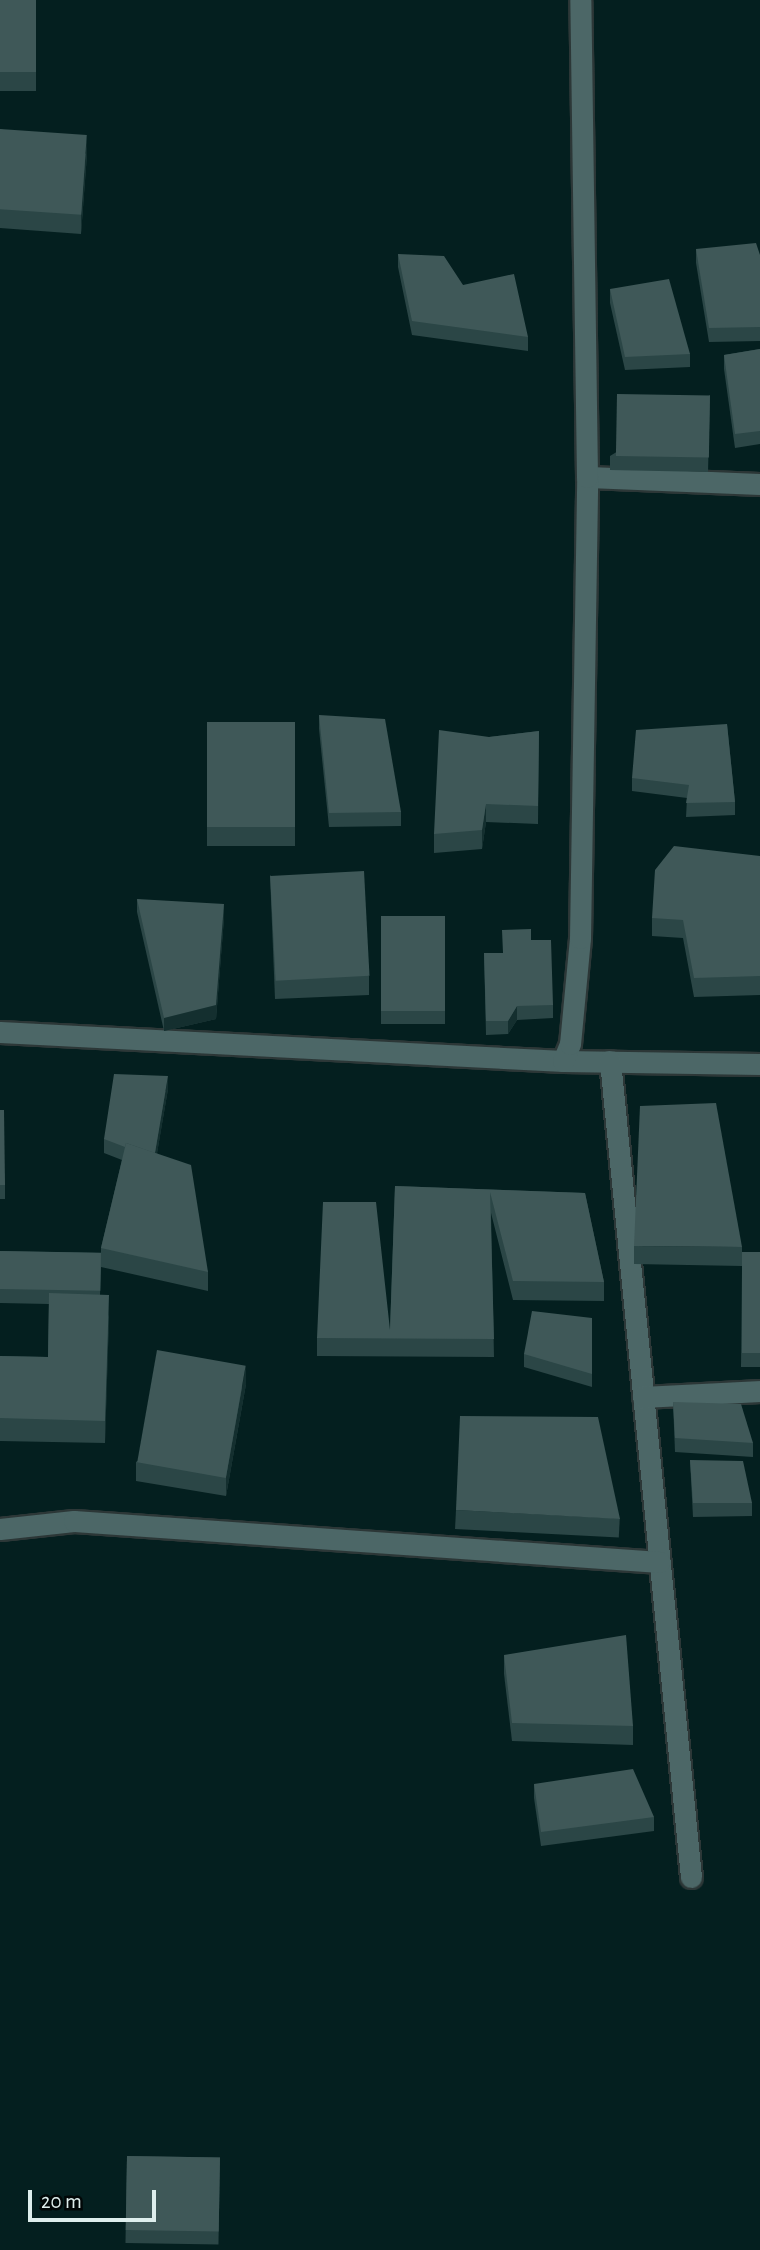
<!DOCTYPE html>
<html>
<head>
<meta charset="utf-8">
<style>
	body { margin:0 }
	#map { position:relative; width:760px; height:2250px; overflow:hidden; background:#041f1f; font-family:"Alegreya Sans",sans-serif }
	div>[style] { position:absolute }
	.roads { filter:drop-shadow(2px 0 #2c3737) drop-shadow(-2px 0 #2c3737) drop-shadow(0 2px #2c3737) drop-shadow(0 -2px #2c3737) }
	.minor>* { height:21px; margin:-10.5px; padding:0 10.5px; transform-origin:10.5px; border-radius:10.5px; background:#4c6767 }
	.wall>* { inset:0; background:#2b4646; transform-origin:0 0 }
	.shaded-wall>* { inset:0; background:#142f2f }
	.building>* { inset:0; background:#3f5858; transform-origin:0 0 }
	span { translate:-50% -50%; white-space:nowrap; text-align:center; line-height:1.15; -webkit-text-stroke:5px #010707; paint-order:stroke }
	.scale { position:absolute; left:28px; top:2190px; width:128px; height:32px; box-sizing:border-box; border:4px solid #deeeed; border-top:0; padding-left:9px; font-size:21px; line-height:24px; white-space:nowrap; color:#deeeed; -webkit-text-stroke:5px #010707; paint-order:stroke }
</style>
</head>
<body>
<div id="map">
	<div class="roads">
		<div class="minor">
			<div style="left:587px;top:477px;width:173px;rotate:2.3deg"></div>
			<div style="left:0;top:1032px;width:564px;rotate:2.95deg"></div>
			<div style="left:563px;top:1061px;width:197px;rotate:0.9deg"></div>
			<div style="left:563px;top:1061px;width:18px;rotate:-68deg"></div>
			<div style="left:570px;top:1044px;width:106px;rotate:-84.6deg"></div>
			<div style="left:580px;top:938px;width:461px;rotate:-89.1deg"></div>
			<div style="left:587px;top:477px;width:477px;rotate:-90.8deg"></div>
			<div style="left:610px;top:1061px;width:820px;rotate:84.33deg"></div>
			<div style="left:643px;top:1397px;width:117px;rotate:-2.9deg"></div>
			<div style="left:0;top:1529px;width:74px;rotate:-6.2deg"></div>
			<div style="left:74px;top:1521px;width:587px;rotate:4deg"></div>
		</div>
	</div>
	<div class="wall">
		<div style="left:0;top:0;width:36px;height:91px"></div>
		<div style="clip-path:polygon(0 129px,87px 154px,81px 234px,0 228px)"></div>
		<div style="clip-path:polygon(696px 249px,760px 255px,760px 341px,709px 342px,696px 263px)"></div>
		<div style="clip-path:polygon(398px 254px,463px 285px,528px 337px,528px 351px,412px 335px,398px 267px)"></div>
		<div style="clip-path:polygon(610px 289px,690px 354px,690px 367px,625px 370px,610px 303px)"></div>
		<div style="clip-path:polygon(760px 349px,760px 444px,735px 448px,724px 369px,724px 355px)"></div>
		<div style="clip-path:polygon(710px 395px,708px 472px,610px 470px,610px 456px)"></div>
		<div style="clip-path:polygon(319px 715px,401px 812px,401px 826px,329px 827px,319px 729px)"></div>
		<div style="left:207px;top:722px;width:88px;height:124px"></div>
		<div style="clip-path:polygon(727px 724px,735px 802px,735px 815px,686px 817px,687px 798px,632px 791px,632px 778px)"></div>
		<div style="clip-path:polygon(539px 731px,538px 824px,486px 822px,482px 849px,434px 853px,434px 834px,489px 737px)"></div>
		<div style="clip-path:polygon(760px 856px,760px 995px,694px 997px,683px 938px,652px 936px,652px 918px)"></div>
		<div style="clip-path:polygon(270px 875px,369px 976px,369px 995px,275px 999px)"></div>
		<div style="clip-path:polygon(137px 899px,224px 918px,216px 1019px,164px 1031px,137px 912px)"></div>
		<div style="left:381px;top:916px;width:64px;height:108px"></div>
		<div style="clip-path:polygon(531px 940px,553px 1005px,553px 1018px,517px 1020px,508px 1034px,486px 1035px,484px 953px,503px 953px)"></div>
		<div style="clip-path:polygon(168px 1089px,157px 1153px,208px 1272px,208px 1291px,101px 1267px,100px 1295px,109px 1317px,105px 1443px,0 1441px,0 1356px,48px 1357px,49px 1304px,0 1303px,0 1251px,101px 1253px,101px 1248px,122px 1160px,104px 1153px,104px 1139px)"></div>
		<div style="clip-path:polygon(0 1110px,5px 1185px,5px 1199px,0 1199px)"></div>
		<div style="clip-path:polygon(395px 1186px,585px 1193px,604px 1282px,604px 1301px,513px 1300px,491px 1213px,494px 1357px,317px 1356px,317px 1338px,390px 1330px)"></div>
		<div style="clip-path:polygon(634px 1246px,742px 1247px,742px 1252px,760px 1252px,760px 1367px,741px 1367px,742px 1266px,634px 1264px)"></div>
		<div style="clip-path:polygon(592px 1318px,592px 1387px,524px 1367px,524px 1354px)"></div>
		<div style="clip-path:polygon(246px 1384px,226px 1496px,136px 1481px,136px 1462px)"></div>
		<div style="clip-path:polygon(673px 1402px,753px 1443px,753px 1457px,675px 1452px)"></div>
		<div style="clip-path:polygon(690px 1460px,752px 1503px,752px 1516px,693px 1517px)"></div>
		<div style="left:456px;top:1510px;width:164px;height:19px;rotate:3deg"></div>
		<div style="clip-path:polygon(504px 1655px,633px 1726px,633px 1745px,512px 1741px,504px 1674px)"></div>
		<div style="clip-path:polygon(534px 1784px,654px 1817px,654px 1831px,541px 1846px,534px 1798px)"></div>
		<div style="left:127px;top:2156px;width:93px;height:87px;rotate:1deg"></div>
	</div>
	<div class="shaded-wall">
		<div style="clip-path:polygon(87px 135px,87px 154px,81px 234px,81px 215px)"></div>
		<div style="clip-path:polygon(486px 804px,486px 822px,482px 849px,482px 830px)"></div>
		<div style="clip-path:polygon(224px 904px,224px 918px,216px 1019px,164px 1031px,164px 1018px)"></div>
		<div style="clip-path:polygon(517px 1006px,517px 1020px,508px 1034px,508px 1021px)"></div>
		<div style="clip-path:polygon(168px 1076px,168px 1089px,154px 1171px,154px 1158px)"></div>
		<div style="clip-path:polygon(109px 1295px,109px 1317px,105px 1443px,105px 1421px)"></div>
		<div style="clip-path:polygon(246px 1365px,246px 1384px,226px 1496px,226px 1477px)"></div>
	</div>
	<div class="building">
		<div style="left:0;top:0;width:36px;height:72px"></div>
		<div style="left:0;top:129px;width:87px;height:80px;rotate:4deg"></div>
		<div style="clip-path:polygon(756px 243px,760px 255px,760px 327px,709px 328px,696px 249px)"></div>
		<div style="clip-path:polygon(398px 254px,444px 256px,463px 285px,514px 274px,528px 337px,412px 321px)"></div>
		<div style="clip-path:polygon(669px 279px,690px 354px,625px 357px,610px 289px)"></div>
		<div style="clip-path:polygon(760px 349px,760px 431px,735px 434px,724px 355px)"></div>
		<div style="left:617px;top:394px;width:93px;height:62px;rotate:1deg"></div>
		<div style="clip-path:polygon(319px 715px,385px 719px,401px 812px,329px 813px)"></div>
		<div style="left:207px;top:722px;width:88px;height:105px"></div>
		<div style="clip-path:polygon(727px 724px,735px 802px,686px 803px,689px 785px,632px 778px,636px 730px)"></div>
		<div style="clip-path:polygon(439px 730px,489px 737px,539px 731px,538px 806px,486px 804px,482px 830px,434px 834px)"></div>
		<div style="clip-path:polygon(674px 846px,760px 856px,760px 976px,694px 978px,683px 920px,652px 918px,655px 870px)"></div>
		<div style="left:364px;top:871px;width:105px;height:94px;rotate:87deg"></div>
		<div style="clip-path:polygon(137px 899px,224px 904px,216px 1005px,164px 1018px)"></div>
		<div style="left:381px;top:916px;width:64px;height:95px"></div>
		<div style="clip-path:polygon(531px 929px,531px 940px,551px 940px,553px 1005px,517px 1006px,508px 1021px,486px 1021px,484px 953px,503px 953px,502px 930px)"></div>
		<div style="clip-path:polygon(114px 1074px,168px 1076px,155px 1153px,126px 1143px,125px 1147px,104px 1139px)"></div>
		<div style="clip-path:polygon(716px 1103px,742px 1247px,634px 1246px,640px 1106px)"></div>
		<div style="clip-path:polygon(0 1110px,4px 1110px,5px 1185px,0 1185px)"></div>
		<div style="clip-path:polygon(126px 1143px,191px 1165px,208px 1272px,101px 1248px)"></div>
		<div style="clip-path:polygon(395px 1186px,585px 1193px,604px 1282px,513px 1281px,490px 1192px,494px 1339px,317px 1338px,323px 1202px,376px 1202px,390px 1330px)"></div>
		<div style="left:0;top:1251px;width:101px;height:38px;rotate:1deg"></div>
		<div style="left:742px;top:1252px;width:18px;height:101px"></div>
		<div style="clip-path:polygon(49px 1293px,109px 1295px,105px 1421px,0 1418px,0 1356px,48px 1357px)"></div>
		<div style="clip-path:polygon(532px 1311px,592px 1318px,592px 1374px,524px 1354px)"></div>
		<div style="left:157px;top:1350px;width:90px;height:114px;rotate:10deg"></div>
		<div style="clip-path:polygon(673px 1402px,741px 1404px,753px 1443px,675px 1438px)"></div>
		<div style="clip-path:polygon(460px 1416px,598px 1417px,620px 1519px,456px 1510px)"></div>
		<div style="clip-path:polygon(690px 1460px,743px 1461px,752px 1503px,693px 1503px)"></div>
		<div style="clip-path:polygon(626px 1635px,633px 1726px,512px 1723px,504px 1655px)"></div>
		<div style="clip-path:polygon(633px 1769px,654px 1817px,541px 1832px,534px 1784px)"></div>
		<div style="left:127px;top:2156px;width:93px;height:74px;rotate:1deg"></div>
	</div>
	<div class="scale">20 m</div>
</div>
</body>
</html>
